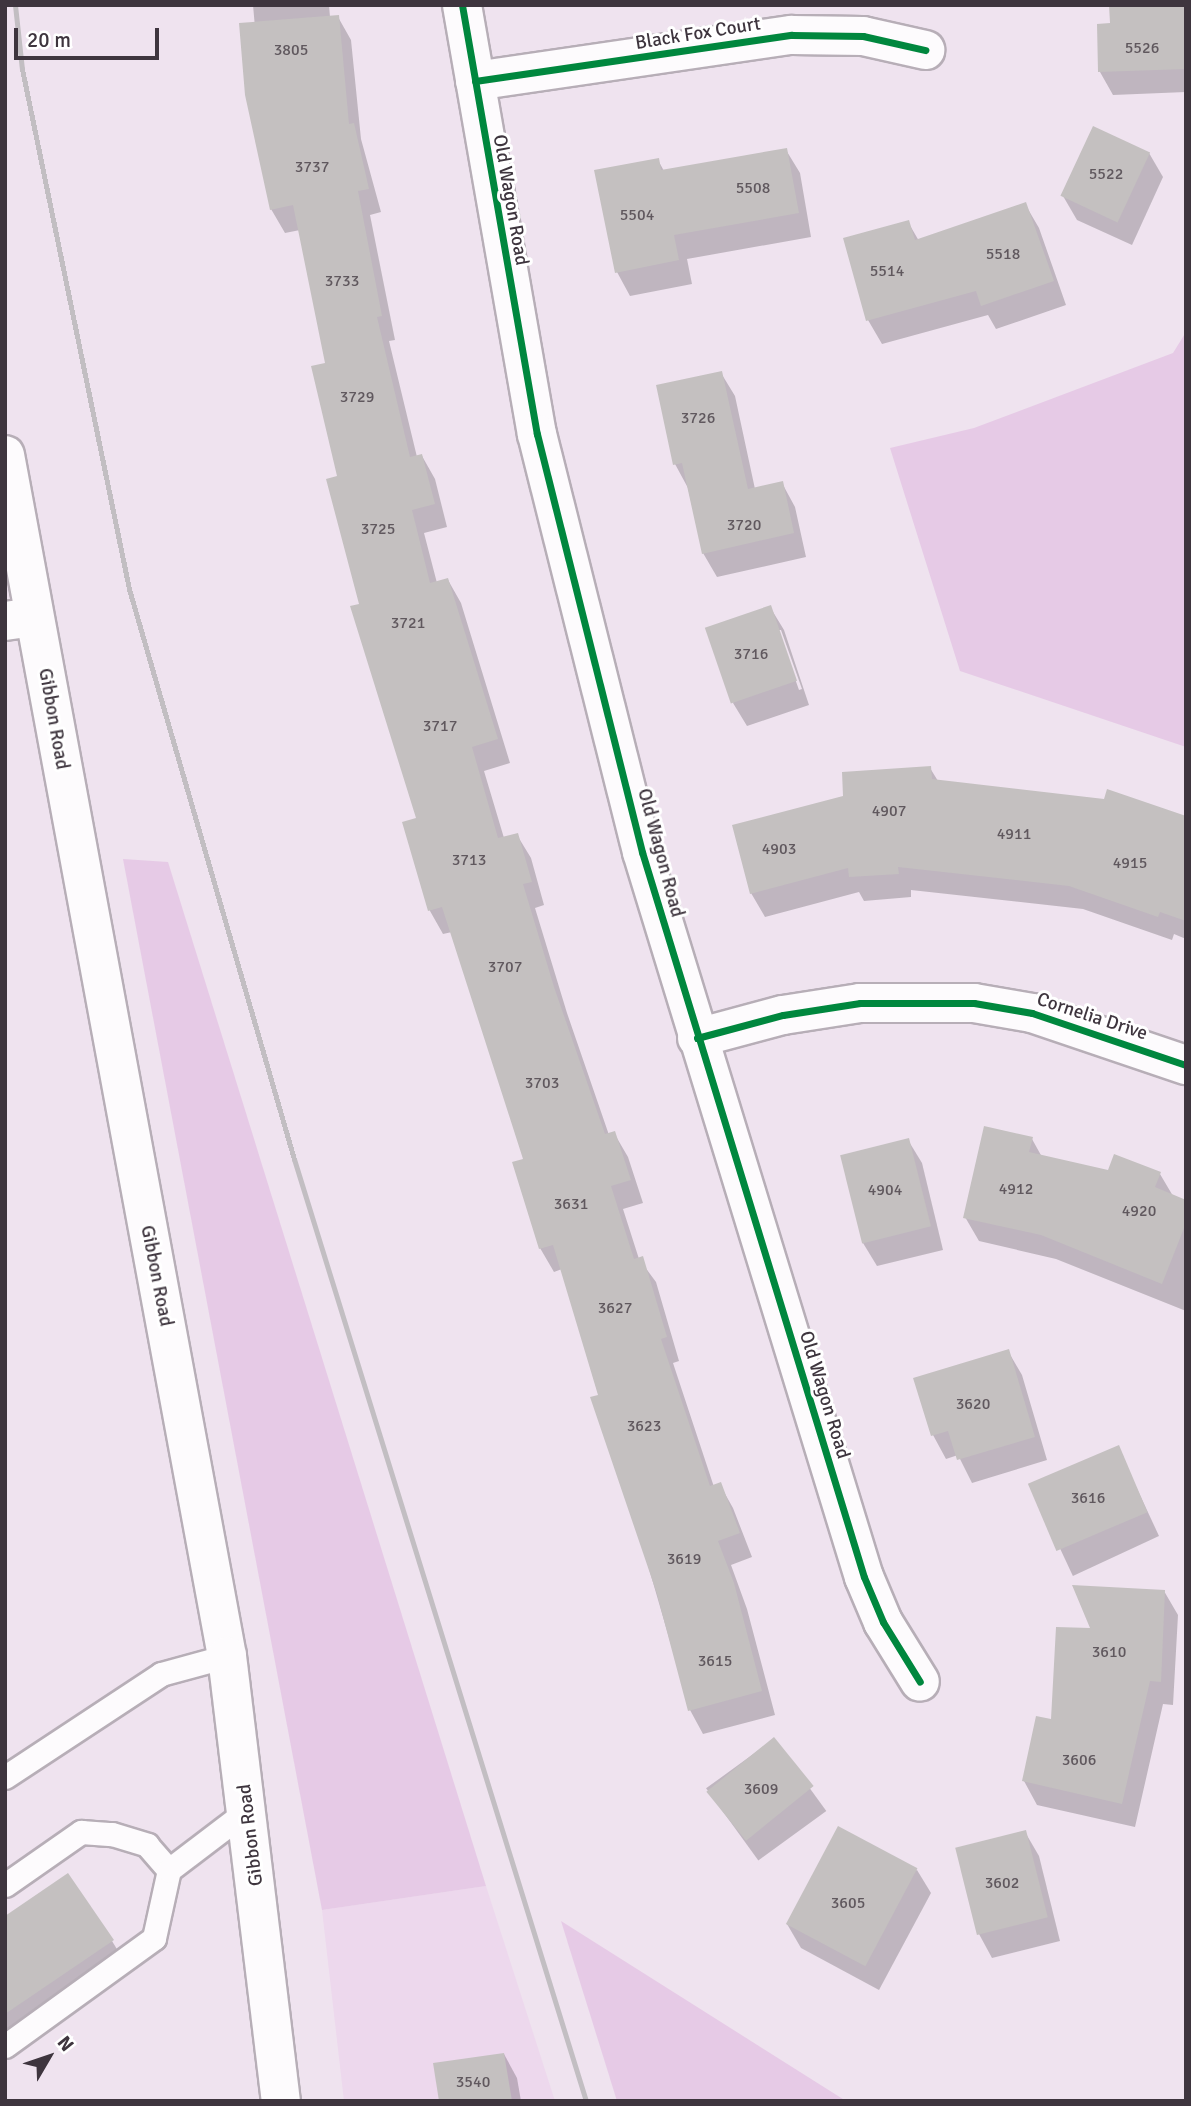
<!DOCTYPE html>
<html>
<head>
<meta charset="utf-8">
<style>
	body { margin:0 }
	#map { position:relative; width:1191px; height:2106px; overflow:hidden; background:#efe3ef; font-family:Signika,sans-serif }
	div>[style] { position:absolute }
	.built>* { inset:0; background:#edd8ed }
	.green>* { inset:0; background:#e6cae6 }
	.shadow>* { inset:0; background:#0003; transform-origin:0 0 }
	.building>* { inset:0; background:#c4c0c0; transform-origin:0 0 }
	.roads { filter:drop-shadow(2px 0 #b7aeb7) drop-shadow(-2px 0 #b7aeb7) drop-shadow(0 2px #b7aeb7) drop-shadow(0 -2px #b7aeb7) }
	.lane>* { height:23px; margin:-11.5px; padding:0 11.5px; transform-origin:11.5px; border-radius:11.5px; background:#fdfbfd }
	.street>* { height:38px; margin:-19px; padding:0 19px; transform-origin:19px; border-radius:19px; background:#fdfbfd }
	.secondary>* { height:38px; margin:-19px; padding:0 19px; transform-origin:19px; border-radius:19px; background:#fdfbfd }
	.rail>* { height:5px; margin:-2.5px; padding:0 2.5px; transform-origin:2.5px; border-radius:2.5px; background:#c2bec2 }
	.cycleway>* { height:7px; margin:-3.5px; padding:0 3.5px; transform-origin:3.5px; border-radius:3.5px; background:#00873e }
	span { translate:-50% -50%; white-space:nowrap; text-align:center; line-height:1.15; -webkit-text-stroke:6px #fff; paint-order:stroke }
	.number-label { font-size:16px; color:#60585e }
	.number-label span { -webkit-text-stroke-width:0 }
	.street-label { font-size:19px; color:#3e353e }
	.frame { position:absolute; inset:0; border:7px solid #3e353e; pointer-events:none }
	.north { position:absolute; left:14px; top:2022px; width:70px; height:70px; -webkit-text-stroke:5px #fff; paint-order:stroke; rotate:51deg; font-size:19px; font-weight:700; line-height:28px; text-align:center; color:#3e353e }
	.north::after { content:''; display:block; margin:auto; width:24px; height:32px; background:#3e353e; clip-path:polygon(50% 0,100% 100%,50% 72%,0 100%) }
	.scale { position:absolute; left:14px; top:28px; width:145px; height:32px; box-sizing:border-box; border:4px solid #3e353e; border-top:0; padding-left:9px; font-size:21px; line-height:24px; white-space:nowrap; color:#3e353e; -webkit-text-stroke:5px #fff; paint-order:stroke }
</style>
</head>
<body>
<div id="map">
	<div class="built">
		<div style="clip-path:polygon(486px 1886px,555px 2101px,344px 2101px,322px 1910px)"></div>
	</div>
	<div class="green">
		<div style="clip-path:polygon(1186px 332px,1186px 747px,960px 671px,890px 448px,974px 428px,1173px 353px)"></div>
		<div style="clip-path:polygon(123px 859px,168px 862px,486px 1886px,322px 1910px)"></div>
		<div style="clip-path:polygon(561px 1921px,846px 2101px,617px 2101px)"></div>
	</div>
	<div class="shadow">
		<div style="clip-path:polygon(253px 5px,329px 5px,330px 17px,338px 17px,351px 40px,361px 139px,381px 212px,370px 215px,395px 340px,389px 341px,417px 457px,422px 456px,435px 479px,447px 527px,424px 533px,437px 583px,448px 580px,461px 603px,510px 763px,484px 771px,504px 838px,517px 835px,531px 858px,544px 905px,535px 908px,567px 1013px,609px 1135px,614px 1133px,628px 1157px,643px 1203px,623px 1209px,639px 1259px,656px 1282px,679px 1361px,673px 1363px,714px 1487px,720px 1485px,733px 1508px,752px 1557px,731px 1565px,747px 1609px,775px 1715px,703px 1734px,690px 1710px,562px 1269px,554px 1272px,540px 1248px,525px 1160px,452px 932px,443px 934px,430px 911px,404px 823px,418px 819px,361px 605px,327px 364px,300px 230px,285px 233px,271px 209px)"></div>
		<div style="clip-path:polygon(1111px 5px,1186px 5px,1186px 92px,1113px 95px,1100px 72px,1112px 25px)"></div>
		<div style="clip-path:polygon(786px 150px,800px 173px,811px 237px,687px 259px,692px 284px,630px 296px,617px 272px,658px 160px,664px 171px)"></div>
		<div style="clip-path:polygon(1149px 153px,1163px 177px,1132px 245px,1077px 220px,1063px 196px)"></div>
		<div style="clip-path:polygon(1025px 204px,1039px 228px,1066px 305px,996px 329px,988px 315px,882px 344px,868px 320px,908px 222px,919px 241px)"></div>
		<div style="clip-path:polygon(721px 373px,735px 396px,755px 489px,782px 483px,795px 507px,806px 557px,717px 577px,703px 553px,688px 488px,675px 464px)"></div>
		<div style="clip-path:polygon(evenodd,770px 607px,784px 630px,809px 705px,747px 726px,733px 703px,770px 607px,778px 630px,781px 630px,802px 689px,799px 690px,778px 630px)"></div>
		<div style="clip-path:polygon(930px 768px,938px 781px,1186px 818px,1186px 939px,1174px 934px,1172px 940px,1083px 909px,911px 890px,911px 897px,864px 901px,859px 892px,765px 917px,751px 893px,845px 797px)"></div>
		<div style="clip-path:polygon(1032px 1139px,1042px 1157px,1109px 1172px,1160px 1174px,1173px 1196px,1186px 1201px,1186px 1311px,1056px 1259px,979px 1241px,965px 1217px)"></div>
		<div style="clip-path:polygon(908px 1140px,922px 1163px,943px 1250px,877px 1266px,863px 1243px)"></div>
		<div style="clip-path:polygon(1008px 1351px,1022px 1375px,1047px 1460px,972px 1483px,958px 1455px,946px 1459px,933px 1435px)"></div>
		<div style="left:1118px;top:1448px;width:97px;height:95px;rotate:65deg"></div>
		<div style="clip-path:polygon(1164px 1591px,1178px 1615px,1173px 1705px,1163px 1704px,1135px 1827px,1037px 1805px,1024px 1781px,1093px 1630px)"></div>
		<div style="left:774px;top:1739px;width:89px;height:84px;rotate:54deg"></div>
		<div style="clip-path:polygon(1025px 1832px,1039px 1856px,1060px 1941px,992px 1958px,979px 1934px)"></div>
		<div style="clip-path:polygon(917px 1870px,931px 1893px,879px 1990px,801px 1948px,787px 1924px)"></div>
		<div style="clip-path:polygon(5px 1918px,112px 1941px,126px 1964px,5px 2046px)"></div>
		<div style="clip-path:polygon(504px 2054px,517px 2078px,521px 2101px,441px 2101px)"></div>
	</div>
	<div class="building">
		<div style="clip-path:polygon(1109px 5px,1185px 5px,1186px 69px,1098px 72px,1097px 24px,1110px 23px)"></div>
		<div style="clip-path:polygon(339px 15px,349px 124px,354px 123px,369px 189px,358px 191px,382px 316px,377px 317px,410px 457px,422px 454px,435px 504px,412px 510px,430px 583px,448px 578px,498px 739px,472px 747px,498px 838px,518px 833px,532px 882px,523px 884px,554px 987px,605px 1134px,615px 1131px,631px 1180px,611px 1186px,634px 1259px,643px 1256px,667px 1337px,661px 1339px,710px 1486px,721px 1482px,740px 1533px,718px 1541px,734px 1583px,762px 1691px,688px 1711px,657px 1594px,590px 1397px,598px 1395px,553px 1245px,539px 1249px,512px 1162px,523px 1159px,442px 907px,428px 911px,402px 822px,416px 818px,350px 606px,359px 604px,326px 479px,337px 476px,311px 366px,325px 363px,293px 205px,270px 210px,245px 95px,239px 23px)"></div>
		<div style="left:1093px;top:126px;width:63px;height:77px;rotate:25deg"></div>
		<div style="clip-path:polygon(787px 148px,799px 213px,674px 235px,679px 260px,615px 273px,594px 170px,659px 158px,661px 170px)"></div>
		<div style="clip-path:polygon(1026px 202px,1054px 281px,981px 306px,976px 291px,866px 321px,843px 238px,909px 220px,915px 240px)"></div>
		<div style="clip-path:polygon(722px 371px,748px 489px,783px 481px,794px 533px,702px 554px,682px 463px,673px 465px,656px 385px)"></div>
		<div style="left:771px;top:605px;width:80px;height:70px;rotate:71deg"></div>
		<div style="clip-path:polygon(931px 766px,932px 779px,1104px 799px,1107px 789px,1186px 816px,1186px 921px,1160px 912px,1158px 917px,1069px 886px,898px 867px,899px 874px,849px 877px,848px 868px,750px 894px,732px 825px,843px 796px,842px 772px)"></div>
		<div style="clip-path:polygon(984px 1126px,1033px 1137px,1029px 1152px,1108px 1170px,1114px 1154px,1161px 1172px,1155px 1187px,1186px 1200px,1186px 1223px,1162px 1284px,1041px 1235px,963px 1218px)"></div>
		<div style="left:909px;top:1138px;width:91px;height:71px;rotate:76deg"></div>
		<div style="clip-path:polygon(1009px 1349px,1035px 1437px,957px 1460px,948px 1431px,931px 1436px,913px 1378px)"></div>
		<div style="left:1119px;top:1445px;width:73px;height:99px;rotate:67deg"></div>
		<div style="clip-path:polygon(1072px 1585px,1165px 1590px,1161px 1682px,1150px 1681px,1122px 1804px,1022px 1781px,1036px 1716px,1051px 1719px,1056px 1627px,1090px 1628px)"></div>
		<div style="left:774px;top:1737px;width:63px;height:87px;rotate:51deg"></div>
		<div style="left:838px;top:1826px;width:90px;height:111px;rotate:28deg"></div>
		<div style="left:1026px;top:1830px;width:90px;height:73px;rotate:76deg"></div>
		<div style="clip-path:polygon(68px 1873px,114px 1940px,5px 2014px,5px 1916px)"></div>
		<div style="clip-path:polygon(504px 2053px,512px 2101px,439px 2101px,433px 2063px)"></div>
	</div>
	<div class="roads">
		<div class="lane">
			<div style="left:5px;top:1777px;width:187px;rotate:-33.4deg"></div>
			<div style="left:161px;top:1674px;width:68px;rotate:-15.3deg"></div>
			<div style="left:5px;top:1885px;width:93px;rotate:-34.9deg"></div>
			<div style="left:81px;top:1832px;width:31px;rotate:4deg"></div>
			<div style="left:112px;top:1834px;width:37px;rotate:17deg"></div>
			<div style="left:147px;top:1845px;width:33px;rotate:49deg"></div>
			<div style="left:5px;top:2046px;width:184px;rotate:-35.9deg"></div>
			<div style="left:154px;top:1938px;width:70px;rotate:-77.6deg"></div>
			<div style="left:169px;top:1870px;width:101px;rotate:-37.3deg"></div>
		</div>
		<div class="street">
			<div style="left:462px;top:5px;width:436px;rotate:80.1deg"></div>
			<div style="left:537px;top:434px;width:431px;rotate:75.9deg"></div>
			<div style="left:642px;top:852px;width:758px;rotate:72.98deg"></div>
			<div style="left:864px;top:1577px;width:49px;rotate:67.1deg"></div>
			<div style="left:883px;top:1622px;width:70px;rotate:58.3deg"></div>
			<div style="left:475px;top:81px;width:320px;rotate:-8.3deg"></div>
			<div style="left:792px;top:35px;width:71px;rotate:0.8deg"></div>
			<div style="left:863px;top:36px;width:64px;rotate:12.7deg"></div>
			<div style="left:5px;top:621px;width:29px;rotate:-8deg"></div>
			<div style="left:697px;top:1038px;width:89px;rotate:-15deg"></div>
			<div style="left:783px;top:1015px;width:78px;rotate:-8.9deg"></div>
			<div style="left:860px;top:1003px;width:114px"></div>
			<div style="left:974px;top:1003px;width:59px;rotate:9.8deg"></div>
			<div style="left:1032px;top:1013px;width:163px;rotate:18.7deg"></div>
		</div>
		<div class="secondary">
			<div style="left:5px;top:455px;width:1221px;rotate:79.53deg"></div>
			<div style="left:227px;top:1656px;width:448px;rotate:83.1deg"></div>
		</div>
	</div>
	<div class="rail">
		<div style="left:15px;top:5px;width:64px;rotate:83.8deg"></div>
		<div style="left:22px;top:69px;width:531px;rotate:78.37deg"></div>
		<div style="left:129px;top:589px;width:593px;rotate:73.86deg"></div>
		<div style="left:294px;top:1159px;width:986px;rotate:72.78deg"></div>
	</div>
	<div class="cycleway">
		<div style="left:462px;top:5px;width:436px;rotate:80.1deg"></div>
		<div style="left:537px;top:434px;width:431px;rotate:75.9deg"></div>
		<div style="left:642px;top:852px;width:758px;rotate:72.98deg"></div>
		<div style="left:864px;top:1577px;width:49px;rotate:67.1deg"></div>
		<div style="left:883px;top:1622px;width:70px;rotate:58.3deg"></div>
		<div style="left:475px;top:81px;width:320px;rotate:-8.3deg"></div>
		<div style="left:792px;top:35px;width:71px;rotate:0.8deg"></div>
		<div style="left:863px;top:36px;width:64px;rotate:12.7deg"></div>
		<div style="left:697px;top:1038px;width:89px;rotate:-15deg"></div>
		<div style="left:783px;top:1015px;width:78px;rotate:-8.9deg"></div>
		<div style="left:860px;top:1003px;width:114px"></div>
		<div style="left:974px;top:1003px;width:59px;rotate:9.8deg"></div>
		<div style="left:1032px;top:1013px;width:163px;rotate:18.7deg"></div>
	</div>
	<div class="number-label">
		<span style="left:1142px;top:48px">5526</span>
		<span style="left:291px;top:50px">3805</span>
		<span style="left:312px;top:167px">3737</span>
		<span style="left:1106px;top:174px">5522</span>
		<span style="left:753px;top:188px">5508</span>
		<span style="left:637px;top:215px">5504</span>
		<span style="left:1003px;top:254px">5518</span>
		<span style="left:887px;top:271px">5514</span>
		<span style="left:342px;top:281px">3733</span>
		<span style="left:357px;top:397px">3729</span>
		<span style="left:698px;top:418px">3726</span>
		<span style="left:744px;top:525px">3720</span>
		<span style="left:378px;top:529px">3725</span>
		<span style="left:408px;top:623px">3721</span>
		<span style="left:751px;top:654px">3716</span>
		<span style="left:440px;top:726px">3717</span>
		<span style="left:889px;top:811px">4907</span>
		<span style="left:1014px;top:834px">4911</span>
		<span style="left:779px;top:849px">4903</span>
		<span style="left:469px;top:860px">3713</span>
		<span style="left:1130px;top:863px">4915</span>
		<span style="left:505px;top:967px">3707</span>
		<span style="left:542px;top:1083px">3703</span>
		<span style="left:1016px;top:1189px">4912</span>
		<span style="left:885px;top:1190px">4904</span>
		<span style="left:571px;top:1204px">3631</span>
		<span style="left:1139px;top:1211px">4920</span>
		<span style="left:615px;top:1308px">3627</span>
		<span style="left:973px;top:1404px">3620</span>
		<span style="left:644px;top:1426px">3623</span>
		<span style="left:1088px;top:1498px">3616</span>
		<span style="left:684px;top:1559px">3619</span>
		<span style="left:1109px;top:1652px">3610</span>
		<span style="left:715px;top:1661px">3615</span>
		<span style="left:1079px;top:1760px">3606</span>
		<span style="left:761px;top:1789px">3609</span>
		<span style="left:1002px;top:1883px">3602</span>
		<span style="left:848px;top:1903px">3605</span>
		<span style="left:473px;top:2082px">3540</span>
	</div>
	<div class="street-label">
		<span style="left:698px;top:34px;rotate:-9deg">Black Fox Court</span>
		<span style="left:510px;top:200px;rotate:80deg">Old Wagon Road</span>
		<span style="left:53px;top:719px;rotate:80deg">Gibbon Road</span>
		<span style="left:660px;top:853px;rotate:75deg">Old Wagon Road</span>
		<span style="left:1092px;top:1017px;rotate:18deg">Cornelia Drive</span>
		<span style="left:156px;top:1276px;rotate:79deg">Gibbon Road</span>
		<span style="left:824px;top:1395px;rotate:73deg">Old Wagon Road</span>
		<span style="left:251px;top:1835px;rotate:-97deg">Gibbon Road</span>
	</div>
	<div class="frame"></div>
	<div class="north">N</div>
	<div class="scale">20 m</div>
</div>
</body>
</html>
